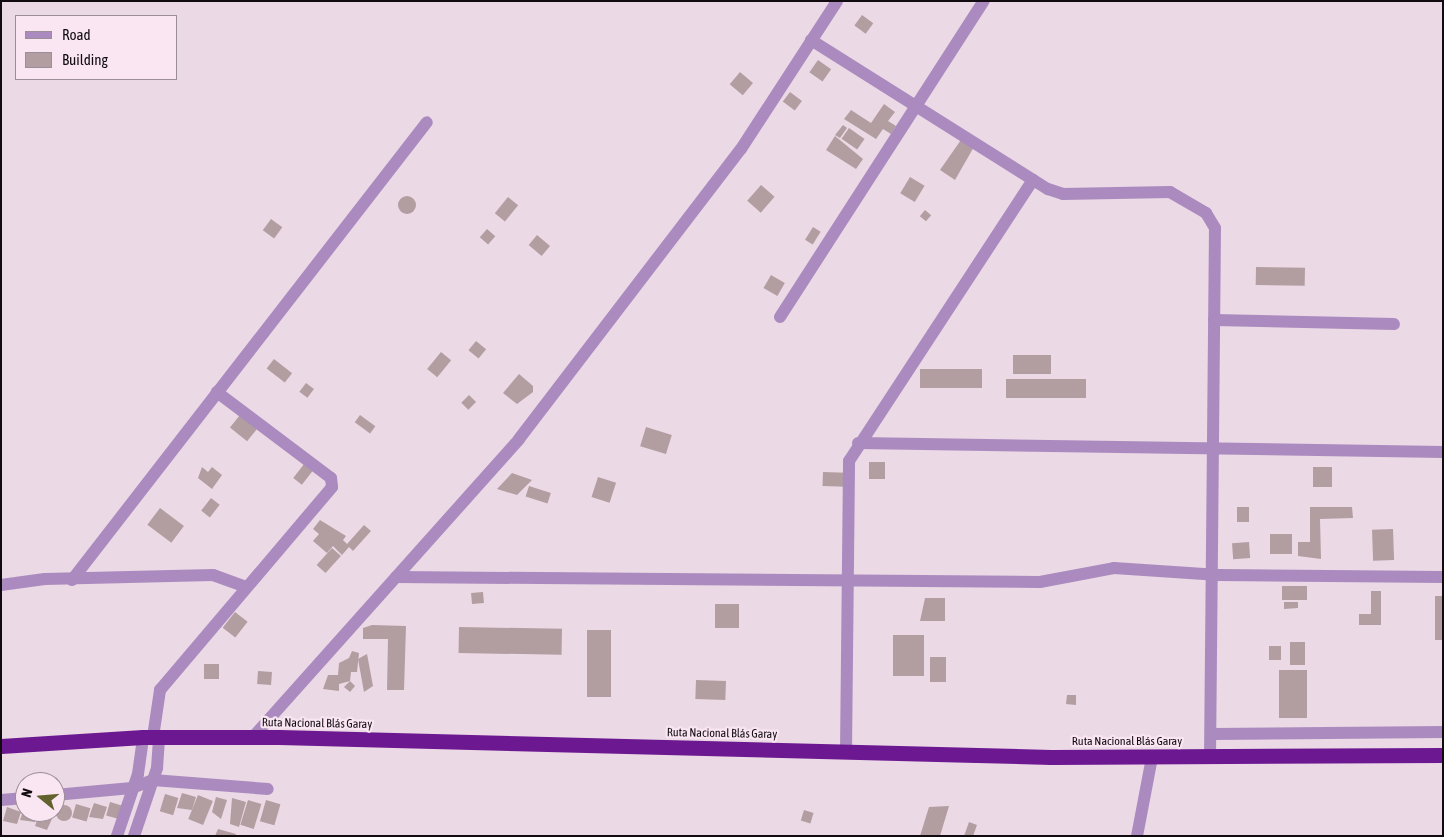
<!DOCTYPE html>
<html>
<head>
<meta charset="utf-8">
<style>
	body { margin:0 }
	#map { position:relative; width:1444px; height:837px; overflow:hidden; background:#ebd9e5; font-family:"Asap Condensed",sans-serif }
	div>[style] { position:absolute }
	.building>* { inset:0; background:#b29da1; transform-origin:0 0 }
	.round { border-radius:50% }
	.minor>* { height:12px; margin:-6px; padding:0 6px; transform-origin:6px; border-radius:6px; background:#ab8bbf }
	.highway>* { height:15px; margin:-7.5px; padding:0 7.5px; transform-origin:7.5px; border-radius:7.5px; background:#6c1891 }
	span { translate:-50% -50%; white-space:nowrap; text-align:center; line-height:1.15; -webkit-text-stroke:4.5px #f9e6f2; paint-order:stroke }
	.street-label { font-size:12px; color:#110b0f }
	.frame { position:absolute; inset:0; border:2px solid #110b0f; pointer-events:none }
	.legend { position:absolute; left:15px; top:15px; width:162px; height:65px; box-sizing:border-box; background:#f9e6f2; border:1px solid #9c8e97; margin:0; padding:6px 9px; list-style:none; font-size:15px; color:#110b0f }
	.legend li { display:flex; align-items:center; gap:10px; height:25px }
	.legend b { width:25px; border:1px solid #9c8e97 }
	.north { position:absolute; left:15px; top:772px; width:50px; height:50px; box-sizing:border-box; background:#f9e6f2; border:1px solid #9c8e97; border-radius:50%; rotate:287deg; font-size:14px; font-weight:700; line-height:20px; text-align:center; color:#110b0f }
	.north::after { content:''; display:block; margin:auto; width:18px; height:22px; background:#62622f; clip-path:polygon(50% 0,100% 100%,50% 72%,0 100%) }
</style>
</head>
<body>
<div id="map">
	<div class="building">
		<div style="left:862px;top:15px;width:14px;height:13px;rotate:36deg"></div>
		<div style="left:818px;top:60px;width:16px;height:15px;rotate:35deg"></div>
		<div style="left:740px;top:72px;width:17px;height:16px;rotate:40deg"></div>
		<div style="left:790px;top:92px;width:15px;height:12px;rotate:37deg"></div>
		<div style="clip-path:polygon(884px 104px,895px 112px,888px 121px,896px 126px,891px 134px,883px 129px,876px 139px,844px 119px,851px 110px,871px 123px)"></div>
		<div style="clip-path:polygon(843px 125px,847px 128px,840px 138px,835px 135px)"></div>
		<div style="left:849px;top:128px;width:19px;height:13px;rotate:35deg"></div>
		<div style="clip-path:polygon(835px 136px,863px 159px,856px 169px,826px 150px)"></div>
		<div style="clip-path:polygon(963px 137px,975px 145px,955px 180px,940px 170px)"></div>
		<div style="left:910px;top:177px;width:17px;height:19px;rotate:31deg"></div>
		<div style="left:761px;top:185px;width:18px;height:21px;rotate:41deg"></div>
		<div class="round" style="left:398px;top:196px;width:18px;height:18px"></div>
		<div style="left:508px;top:197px;width:13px;height:21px;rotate:39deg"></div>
		<div style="left:925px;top:210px;width:8px;height:8px;rotate:40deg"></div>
		<div style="left:271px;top:219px;width:14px;height:14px;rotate:36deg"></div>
		<div style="left:813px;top:227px;width:9px;height:15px;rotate:32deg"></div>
		<div style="left:487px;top:229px;width:11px;height:11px;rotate:41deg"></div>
		<div style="left:537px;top:235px;width:17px;height:13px;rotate:40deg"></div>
		<div style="left:1256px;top:267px;width:49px;height:18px;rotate:1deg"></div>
		<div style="left:771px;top:275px;width:16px;height:15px;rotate:30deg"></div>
		<div style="left:476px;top:341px;width:13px;height:12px;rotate:39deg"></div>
		<div style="left:441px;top:352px;width:13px;height:22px;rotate:39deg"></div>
		<div style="left:1013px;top:355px;width:38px;height:19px"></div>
		<div style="left:274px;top:359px;width:23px;height:12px;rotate:38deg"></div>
		<div style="left:920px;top:369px;width:62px;height:19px"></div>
		<div style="clip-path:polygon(519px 374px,533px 386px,533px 392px,517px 404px,503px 393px)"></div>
		<div style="left:1086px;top:379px;width:19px;height:80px;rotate:90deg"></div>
		<div style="left:306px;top:383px;width:10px;height:11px;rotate:37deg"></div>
		<div style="left:469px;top:395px;width:10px;height:11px;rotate:45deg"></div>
		<div style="left:240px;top:415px;width:22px;height:16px;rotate:39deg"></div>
		<div style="left:360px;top:415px;width:19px;height:9px;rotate:36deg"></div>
		<div style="left:646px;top:427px;width:27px;height:20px;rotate:17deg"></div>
		<div style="left:308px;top:459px;width:11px;height:24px;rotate:38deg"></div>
		<div style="left:869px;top:462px;width:16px;height:17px"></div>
		<div style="clip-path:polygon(202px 467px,208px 472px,212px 467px,222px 475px,212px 489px,198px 478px)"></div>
		<div style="left:1313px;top:467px;width:19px;height:20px"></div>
		<div style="left:823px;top:472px;width:23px;height:14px;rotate:2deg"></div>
		<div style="clip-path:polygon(512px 473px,532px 480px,517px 495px,497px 489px)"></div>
		<div style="left:598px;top:477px;width:19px;height:21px;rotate:18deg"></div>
		<div style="left:529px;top:486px;width:23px;height:11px;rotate:18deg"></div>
		<div style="left:211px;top:498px;width:11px;height:16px;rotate:38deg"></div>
		<div style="left:1237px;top:507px;width:12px;height:15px"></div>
		<div style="clip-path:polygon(1310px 507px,1352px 507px,1353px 518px,1320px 519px,1321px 559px,1298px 556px,1298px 542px,1310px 542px)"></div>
		<div style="left:160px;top:508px;width:30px;height:21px;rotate:37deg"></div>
		<div style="clip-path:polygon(320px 520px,346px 536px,343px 540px,347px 544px,364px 525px,371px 531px,353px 551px,349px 547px,342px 555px,333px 546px,327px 553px,313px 541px,319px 534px,313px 529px)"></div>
		<div style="left:1393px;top:529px;width:31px;height:21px;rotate:88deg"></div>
		<div style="left:1270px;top:534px;width:22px;height:20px"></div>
		<div style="left:1249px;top:542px;width:16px;height:17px;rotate:86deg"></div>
		<div style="left:332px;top:548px;width:12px;height:23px;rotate:42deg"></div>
		<div style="left:1307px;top:586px;width:14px;height:25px;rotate:90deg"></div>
		<div style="clip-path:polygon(1371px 591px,1381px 591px,1381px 625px,1359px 625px,1359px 614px,1371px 614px)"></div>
		<div style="left:483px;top:592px;width:11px;height:12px;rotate:85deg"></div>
		<div style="left:1435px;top:596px;width:8px;height:44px"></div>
		<div style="clip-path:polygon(925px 598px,945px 598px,945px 621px,920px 621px)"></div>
		<div style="clip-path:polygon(1284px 602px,1298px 602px,1298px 608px,1284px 609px)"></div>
		<div style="left:715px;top:604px;width:24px;height:24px"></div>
		<div style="left:235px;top:612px;width:16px;height:20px;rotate:38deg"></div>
		<div style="clip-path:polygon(372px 625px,406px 626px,404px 690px,387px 690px,388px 639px,363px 639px,363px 628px)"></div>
		<div style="left:459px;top:627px;width:103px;height:26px;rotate:1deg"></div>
		<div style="left:587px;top:630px;width:24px;height:67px"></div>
		<div style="left:893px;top:635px;width:31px;height:41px"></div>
		<div style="left:1290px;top:642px;width:15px;height:23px"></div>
		<div style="left:1281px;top:646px;width:14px;height:12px;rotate:90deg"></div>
		<div style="clip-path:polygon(352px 651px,359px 653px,357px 672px,351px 672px,350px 681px,339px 684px,339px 691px,323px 689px,328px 675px,338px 675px,339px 663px,349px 658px)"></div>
		<div style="clip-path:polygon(367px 654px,373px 686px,364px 692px,358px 659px)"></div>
		<div style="left:930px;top:657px;width:16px;height:25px"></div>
		<div style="left:204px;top:664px;width:15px;height:15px"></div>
		<div style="left:1279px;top:670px;width:28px;height:48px"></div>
		<div style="left:258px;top:671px;width:14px;height:13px;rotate:4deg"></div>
		<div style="left:696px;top:680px;width:30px;height:19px;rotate:2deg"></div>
		<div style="clip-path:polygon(350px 681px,355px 686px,350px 692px,344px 687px)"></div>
		<div style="clip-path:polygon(1067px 695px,1076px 695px,1076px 705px,1066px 704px)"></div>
		<div style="clip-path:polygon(182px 793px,196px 797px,192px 810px,177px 808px)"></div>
		<div style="left:165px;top:794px;width:14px;height:18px;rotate:17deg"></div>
		<div style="left:198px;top:795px;width:16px;height:26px;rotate:22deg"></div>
		<div style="clip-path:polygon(216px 797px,227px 800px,221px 819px,212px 812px)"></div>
		<div style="clip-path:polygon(232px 798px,246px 802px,239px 827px,230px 824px)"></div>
		<div style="left:248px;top:800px;width:14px;height:26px;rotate:17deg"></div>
		<div style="left:266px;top:800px;width:15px;height:22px;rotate:16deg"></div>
		<div style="left:110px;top:802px;width:15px;height:14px;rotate:16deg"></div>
		<div style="clip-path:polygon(94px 803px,107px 807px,103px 819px,89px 817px)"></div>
		<div style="left:76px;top:804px;width:15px;height:14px;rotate:16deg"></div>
		<div class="round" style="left:56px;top:805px;width:16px;height:16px"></div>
		<div style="clip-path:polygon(25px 806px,25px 812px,38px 812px,35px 822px,20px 820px)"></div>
		<div style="clip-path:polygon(949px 806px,940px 836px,920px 836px,929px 807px)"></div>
		<div style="clip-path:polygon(7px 807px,21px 812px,17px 824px,3px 821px)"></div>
		<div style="left:804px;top:810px;width:10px;height:11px;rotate:17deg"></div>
		<div style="clip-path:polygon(40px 812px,55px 812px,47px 830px,35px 826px)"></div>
		<div style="clip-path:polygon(969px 822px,977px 825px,973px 836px,964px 836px)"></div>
		<div style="clip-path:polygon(218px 829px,236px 834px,235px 836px,215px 836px)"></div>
	</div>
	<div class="minor">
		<div style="left:811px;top:40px;width:280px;rotate:32.2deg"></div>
		<div style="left:1048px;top:189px;width:16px;rotate:18deg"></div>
		<div style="left:1063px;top:194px;width:107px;rotate:-1.1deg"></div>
		<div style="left:1170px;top:192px;width:42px;rotate:30.3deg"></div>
		<div style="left:1206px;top:213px;width:17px;rotate:59deg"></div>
		<div style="left:1215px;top:228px;width:529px;rotate:90.54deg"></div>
		<div style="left:780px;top:317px;width:376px;rotate:-57.2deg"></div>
		<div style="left:1214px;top:320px;width:180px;rotate:1.3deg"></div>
		<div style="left:858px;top:443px;width:585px;rotate:0.88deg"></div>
		<div style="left:396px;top:577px;width:644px;rotate:0.44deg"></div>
		<div style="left:1040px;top:582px;width:75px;rotate:-10.7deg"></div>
		<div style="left:1114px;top:568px;width:105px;rotate:3.8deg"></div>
		<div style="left:1219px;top:575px;width:224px;rotate:0.5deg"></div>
		<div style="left:72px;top:580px;width:579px;rotate:-52.22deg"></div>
		<div style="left:1px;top:585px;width:44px;rotate:-7.8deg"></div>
		<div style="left:45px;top:579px;width:168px;rotate:-1.4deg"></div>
		<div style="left:213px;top:575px;width:35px;rotate:20deg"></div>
		<div style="left:1213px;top:734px;width:230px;rotate:-0.5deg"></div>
		<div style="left:153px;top:737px;width:48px;rotate:-81.5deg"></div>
		<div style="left:160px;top:690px;width:266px;rotate:-49.7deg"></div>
		<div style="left:332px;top:487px;width:9px;rotate:-96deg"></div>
		<div style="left:331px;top:478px;width:143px;rotate:-143deg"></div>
		<div style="left:253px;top:737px;width:399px;rotate:-48.2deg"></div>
		<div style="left:519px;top:439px;width:365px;rotate:-52.6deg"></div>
		<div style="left:741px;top:149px;width:176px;rotate:-57deg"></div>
		<div style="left:846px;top:752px;width:291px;rotate:-89.4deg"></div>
		<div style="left:849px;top:461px;width:336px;rotate:-56.8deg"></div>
		<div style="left:55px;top:795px;width:77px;rotate:-5.2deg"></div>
		<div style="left:132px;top:788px;width:22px;rotate:-21deg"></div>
		<div style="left:153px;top:780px;width:115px;rotate:4.5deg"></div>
		<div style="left:1px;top:800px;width:24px;rotate:-5deg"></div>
		<div style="left:117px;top:836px;width:65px;rotate:-71.3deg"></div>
		<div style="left:138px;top:774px;width:37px;rotate:-82deg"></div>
		<div style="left:134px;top:836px;width:72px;rotate:-71.3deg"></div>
		<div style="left:157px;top:768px;width:31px;rotate:-86deg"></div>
		<div style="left:1137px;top:836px;width:80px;rotate:-79.2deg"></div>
	</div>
	<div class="highway">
		<div style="left:1px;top:746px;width:142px;rotate:-3.6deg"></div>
		<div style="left:143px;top:737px;width:136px"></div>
		<div style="left:279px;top:737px;width:772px;rotate:1.48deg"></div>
		<div style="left:1051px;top:757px;width:392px;rotate:-0.3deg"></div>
	</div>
	<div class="street-label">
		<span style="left:317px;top:724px;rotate:1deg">Ruta Nacional Blás Garay</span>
		<span style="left:722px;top:734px;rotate:1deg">Ruta Nacional Blás Garay</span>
		<span style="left:1127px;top:742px">Ruta Nacional Blás Garay</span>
	</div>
	<div class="frame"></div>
	<ul class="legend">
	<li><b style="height:6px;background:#ab8bbf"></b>Road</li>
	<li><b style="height:14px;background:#b29da1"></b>Building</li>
	</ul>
	<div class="north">N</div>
</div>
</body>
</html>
